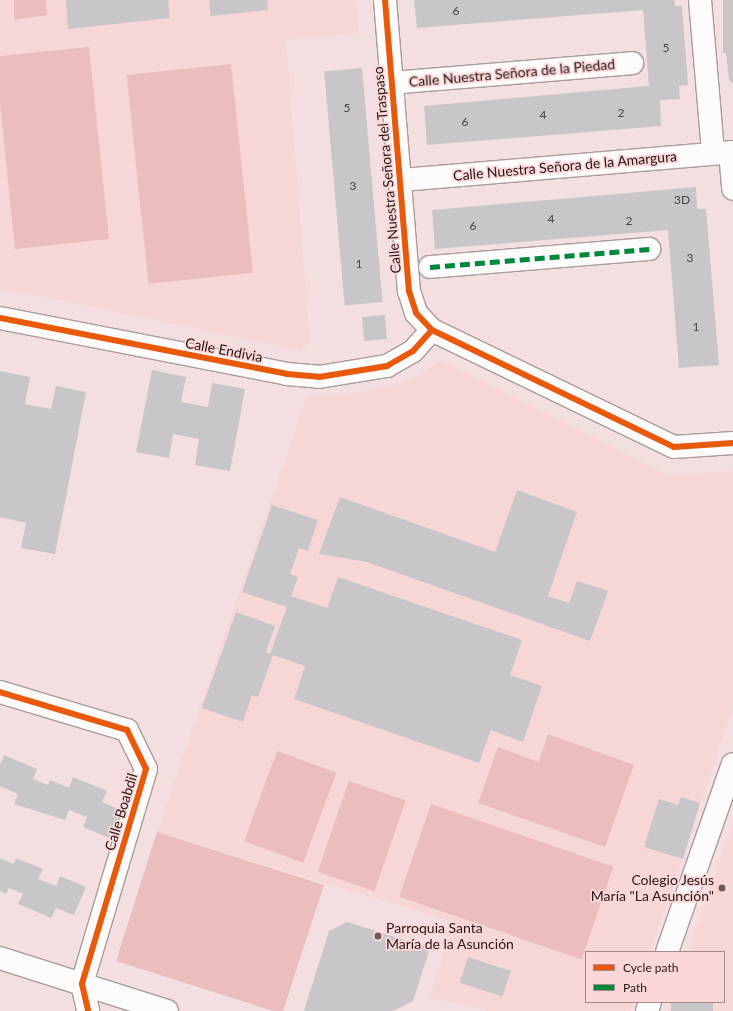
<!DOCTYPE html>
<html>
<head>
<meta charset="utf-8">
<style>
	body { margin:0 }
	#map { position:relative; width:733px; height:1011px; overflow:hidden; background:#f3dfdf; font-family:Lato,sans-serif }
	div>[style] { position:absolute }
	.built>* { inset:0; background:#f7d6d6 }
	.green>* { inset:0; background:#ebbdbd; transform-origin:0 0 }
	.building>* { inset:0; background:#c8c6c7; transform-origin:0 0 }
	.roads { filter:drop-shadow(1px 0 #aa9b9b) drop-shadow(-1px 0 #aa9b9b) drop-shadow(0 1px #aa9b9b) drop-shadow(0 -1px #aa9b9b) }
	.pedestrian>* { height:22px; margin:-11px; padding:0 11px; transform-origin:11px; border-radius:11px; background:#fdfafa }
	.minor>* { height:22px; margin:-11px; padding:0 11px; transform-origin:11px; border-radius:11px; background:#fdfafa }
	.tertiary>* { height:22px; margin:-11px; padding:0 11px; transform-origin:11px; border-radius:11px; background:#fdfafa }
	.quiet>* { height:5px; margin-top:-2.5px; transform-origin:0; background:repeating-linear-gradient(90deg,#00873e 0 10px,transparent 0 15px) }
	.cycleway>* { height:6px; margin:-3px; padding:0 3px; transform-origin:3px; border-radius:3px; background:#e8590c }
	.dots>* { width:11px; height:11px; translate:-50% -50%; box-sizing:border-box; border:2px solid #fbd7d7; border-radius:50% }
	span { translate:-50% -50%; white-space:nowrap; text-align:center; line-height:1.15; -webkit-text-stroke:3.5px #fbd7d7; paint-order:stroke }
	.number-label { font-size:12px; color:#4c4343 }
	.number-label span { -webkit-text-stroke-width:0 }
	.street-label { font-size:14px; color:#231717 }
	.poi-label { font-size:14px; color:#231717 }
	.right { translate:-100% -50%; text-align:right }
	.left { translate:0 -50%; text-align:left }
	.legend { position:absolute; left:585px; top:951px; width:140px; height:52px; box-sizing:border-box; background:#fbd7d7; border:1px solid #a58a8a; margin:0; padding:5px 7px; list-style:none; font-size:12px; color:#231717 }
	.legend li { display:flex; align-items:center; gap:8px; height:20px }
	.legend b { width:20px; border:1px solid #a58a8a }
</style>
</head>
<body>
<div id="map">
	<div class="built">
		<div style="clip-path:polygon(0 0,356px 0,359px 33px,286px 40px,310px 342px,300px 350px,0 288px)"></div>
		<div style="clip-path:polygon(440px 360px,668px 475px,733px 471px,733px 707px,651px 952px,586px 952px,586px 1002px,634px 1002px,631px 1011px,489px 1011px,430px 998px,453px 922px,157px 832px,307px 396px,339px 396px,396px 385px,422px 374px)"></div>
		<div style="clip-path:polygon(733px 823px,733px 1011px,668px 1011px,671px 1002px,724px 1002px,724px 952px,688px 952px)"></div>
	</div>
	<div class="green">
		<div style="clip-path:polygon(14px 0,46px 0,47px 15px,14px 20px)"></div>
		<div style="clip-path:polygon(89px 47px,109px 239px,15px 249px,0 103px,0 56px)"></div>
		<div style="left:231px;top:64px;width:210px;height:105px;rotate:84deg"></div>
		<div style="clip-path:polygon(548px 734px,634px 765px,605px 847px,478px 803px,498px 747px,539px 762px)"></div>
		<div style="left:277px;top:751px;width:63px;height:96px;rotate:20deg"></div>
		<div style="left:349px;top:781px;width:60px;height:96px;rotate:19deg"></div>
		<div style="left:431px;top:804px;width:193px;height:98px;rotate:19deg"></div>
		<div style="clip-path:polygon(157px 832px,324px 885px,283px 1011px,273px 1011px,116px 961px)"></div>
	</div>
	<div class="building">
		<div style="clip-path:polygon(66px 0,168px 0,170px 18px,68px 29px)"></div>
		<div style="clip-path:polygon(209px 0,267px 0,268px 10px,211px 16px)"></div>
		<div style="clip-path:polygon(414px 0,674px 0,675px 6px,682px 6px,688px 85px,679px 86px,680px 99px,660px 100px,661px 126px,427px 145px,424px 106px,649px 86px,643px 10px,417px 28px)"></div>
		<div style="clip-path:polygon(723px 0,733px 0,733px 84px,729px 80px,726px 53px,723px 53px)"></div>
		<div style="left:362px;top:68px;width:235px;height:38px;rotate:85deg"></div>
		<div style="clip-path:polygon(696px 187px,697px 209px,706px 209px,719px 365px,679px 368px,668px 230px,435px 249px,432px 210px)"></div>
		<div style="left:385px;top:315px;width:24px;height:23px;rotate:85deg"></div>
		<div style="clip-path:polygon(152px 370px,186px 377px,181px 402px,208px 407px,212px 383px,245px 389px,230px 471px,195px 465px,199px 439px,173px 434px,169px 458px,136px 452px)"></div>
		<div style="clip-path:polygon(0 371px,30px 377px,25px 404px,51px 409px,56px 386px,86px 392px,55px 554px,21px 548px,26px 523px,0 517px)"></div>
		<div style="clip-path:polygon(517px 490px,577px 512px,548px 596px,569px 603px,577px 581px,608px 591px,590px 641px,367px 562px,319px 554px,340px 497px,495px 552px)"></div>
		<div style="clip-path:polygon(272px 505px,318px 520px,308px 551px,299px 548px,290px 574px,298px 577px,291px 596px,327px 608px,338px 577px,522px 640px,510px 675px,542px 686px,523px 742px,491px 730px,479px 763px,294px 699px,305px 666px,273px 655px,258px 697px,252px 695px,243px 722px,202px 708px,236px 612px,275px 626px,266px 652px,270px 654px,287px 607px,242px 592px)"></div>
		<div style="clip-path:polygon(4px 755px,37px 769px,33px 779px,48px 785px,50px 780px,69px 788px,73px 777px,107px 791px,102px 802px,121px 810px,109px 838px,83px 827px,87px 817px,69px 810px,65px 820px,14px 804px,18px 794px,0 786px,0 765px)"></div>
		<div style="clip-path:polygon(681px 797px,700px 803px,683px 859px,644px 847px,659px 799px,678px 805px)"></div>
		<div style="clip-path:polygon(0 858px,14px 864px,16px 858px,43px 869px,38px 879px,56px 886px,60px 876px,86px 887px,74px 915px,56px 908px,51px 918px,18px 904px,23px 894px,9px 888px,6px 894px,0 891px)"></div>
		<div style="clip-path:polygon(347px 922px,430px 948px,413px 1001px,393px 1011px,304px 1011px,329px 931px)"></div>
		<div style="left:468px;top:957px;width:45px;height:27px;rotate:18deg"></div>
		<div style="left:671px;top:1002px;width:42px;height:9px"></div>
	</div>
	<div class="roads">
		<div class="pedestrian">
			<div style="left:430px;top:267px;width:220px;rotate:-4.7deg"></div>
		</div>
		<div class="minor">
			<div style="left:385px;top:0;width:292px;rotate:85.3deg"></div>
			<div style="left:409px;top:291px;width:23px;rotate:72deg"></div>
			<div style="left:416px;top:313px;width:23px;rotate:47deg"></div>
			<div style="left:432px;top:330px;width:269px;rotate:25.8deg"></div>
			<div style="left:674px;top:447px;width:59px;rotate:-3.9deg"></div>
			<div style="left:700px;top:0;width:154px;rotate:85.1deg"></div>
			<div style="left:391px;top:83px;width:242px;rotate:-4.7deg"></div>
			<div style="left:730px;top:152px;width:37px;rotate:85deg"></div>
			<div style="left:401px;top:180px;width:333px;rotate:-4.8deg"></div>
			<div style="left:0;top:318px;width:292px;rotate:11deg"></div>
			<div style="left:287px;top:374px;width:32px;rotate:5deg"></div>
			<div style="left:319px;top:377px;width:69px;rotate:-9.2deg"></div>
			<div style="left:387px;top:366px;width:30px;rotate:-30deg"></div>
			<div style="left:413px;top:351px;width:28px;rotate:-48deg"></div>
			<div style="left:0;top:692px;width:133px;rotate:16.7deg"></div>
			<div style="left:127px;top:730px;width:43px;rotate:64deg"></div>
			<div style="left:146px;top:769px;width:224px;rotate:106.6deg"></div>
			<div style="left:82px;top:984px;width:28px;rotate:77deg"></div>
			<div style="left:667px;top:952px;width:199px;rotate:-70.7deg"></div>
			<div style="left:647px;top:1011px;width:9px;rotate:-72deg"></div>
		</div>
		<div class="tertiary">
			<div style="left:0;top:958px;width:175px;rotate:17.6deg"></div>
		</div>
	</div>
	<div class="quiet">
		<div style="left:430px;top:267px;width:220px;rotate:-4.7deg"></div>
	</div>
	<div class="cycleway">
		<div style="left:385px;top:0;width:292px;rotate:85.3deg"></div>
		<div style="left:409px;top:291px;width:23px;rotate:72deg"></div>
		<div style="left:416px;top:313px;width:23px;rotate:47deg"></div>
		<div style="left:432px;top:330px;width:269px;rotate:25.8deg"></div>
		<div style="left:674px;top:447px;width:59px;rotate:-3.9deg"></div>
		<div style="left:0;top:318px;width:292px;rotate:11deg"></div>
		<div style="left:287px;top:374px;width:32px;rotate:5deg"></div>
		<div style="left:319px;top:377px;width:69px;rotate:-9.2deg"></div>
		<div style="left:387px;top:366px;width:30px;rotate:-30deg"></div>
		<div style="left:413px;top:351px;width:28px;rotate:-48deg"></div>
		<div style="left:0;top:692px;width:133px;rotate:16.7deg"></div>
		<div style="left:127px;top:730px;width:43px;rotate:64deg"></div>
		<div style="left:146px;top:769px;width:224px;rotate:106.6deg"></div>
		<div style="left:82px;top:984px;width:28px;rotate:77deg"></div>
	</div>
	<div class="dots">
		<div style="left:722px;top:888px;background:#6c5d5d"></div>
		<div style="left:378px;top:936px;background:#6c5d5d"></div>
	</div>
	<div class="number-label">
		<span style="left:456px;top:11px">6</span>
		<span style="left:666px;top:48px">5</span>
		<span style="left:347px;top:108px">5</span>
		<span style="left:621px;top:113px">2</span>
		<span style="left:543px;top:115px">4</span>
		<span style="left:465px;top:122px">6</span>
		<span style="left:353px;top:186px">3</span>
		<span style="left:682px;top:200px">3D</span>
		<span style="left:551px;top:219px">4</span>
		<span style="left:629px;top:221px">2</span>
		<span style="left:473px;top:226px">6</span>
		<span style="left:690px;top:258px">3</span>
		<span style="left:359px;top:264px">1</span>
		<span style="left:696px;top:327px">1</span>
	</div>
	<div class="street-label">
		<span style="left:512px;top:73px;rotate:-5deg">Calle Nuestra Señora de la Piedad</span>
		<span style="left:565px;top:166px;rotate:-5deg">Calle Nuestra Señora de la Amargura</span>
		<span style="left:387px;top:170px;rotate:-95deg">Calle Nuestra Señora del Traspaso</span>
		<span style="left:224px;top:350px;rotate:11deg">Calle Endivia</span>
		<span style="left:121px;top:812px;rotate:-73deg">Calle Boabdil</span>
	</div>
	<div class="poi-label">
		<span class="right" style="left:714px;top:888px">Colegio Jesús<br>María "La Asunción"</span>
		<span class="left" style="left:386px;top:936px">Parroquia Santa<br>María de la Asunción</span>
	</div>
	<ul class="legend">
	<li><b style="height:5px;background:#e8590c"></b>Cycle path</li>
	<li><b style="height:5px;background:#00873e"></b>Path</li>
	</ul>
</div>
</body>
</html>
